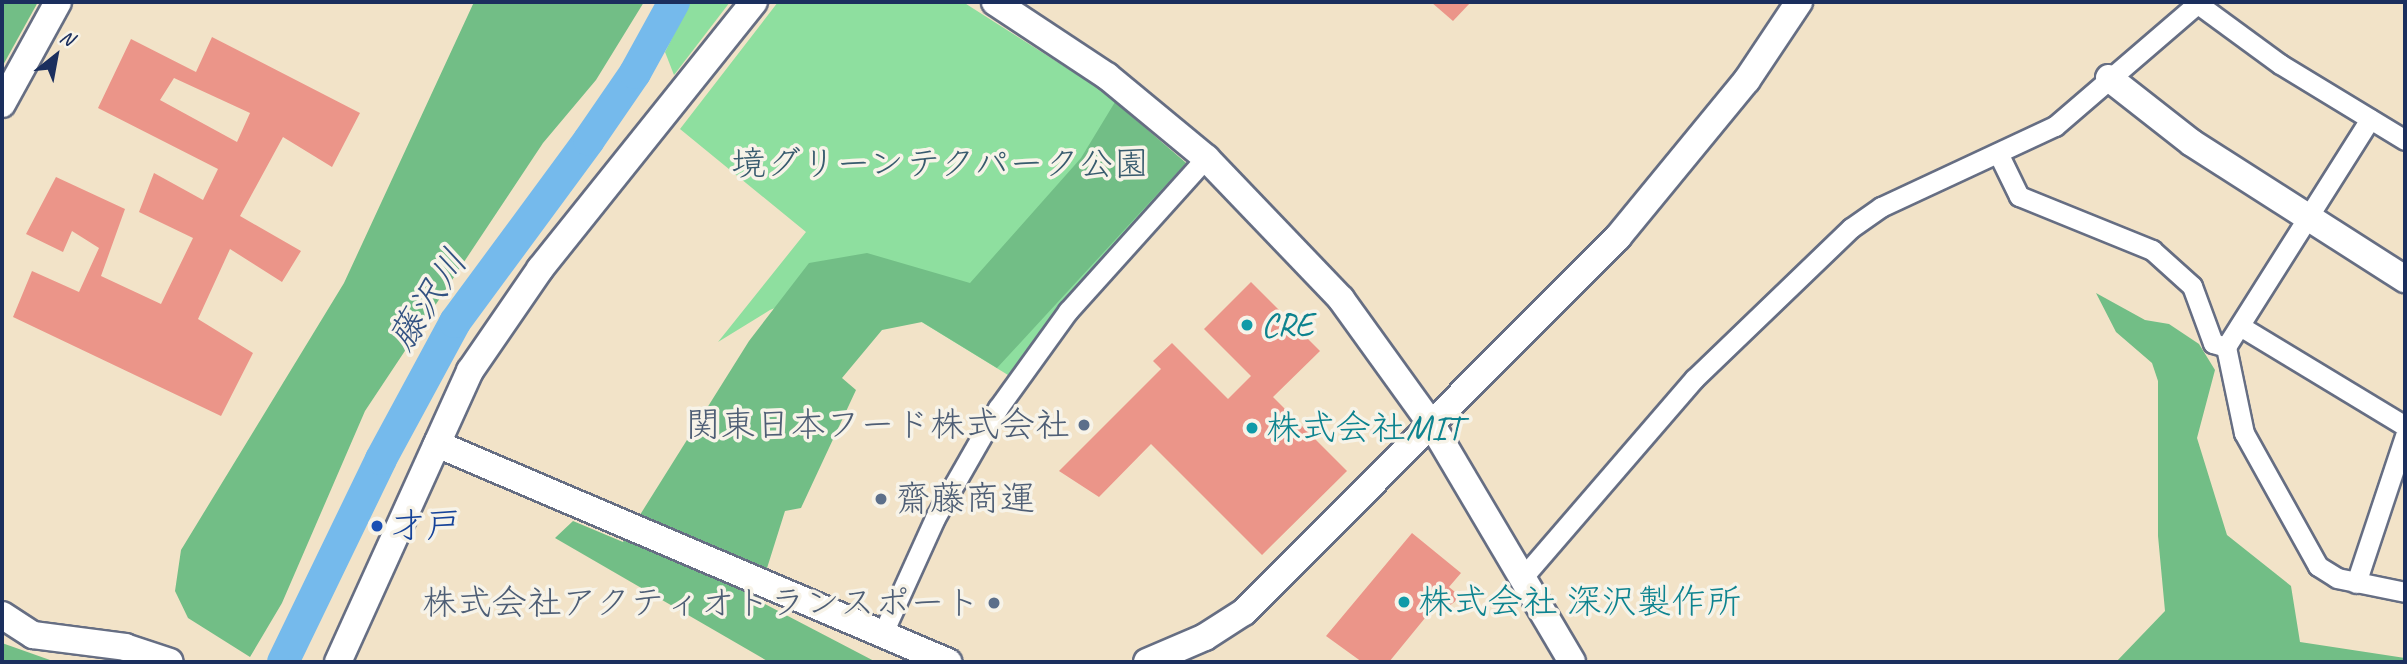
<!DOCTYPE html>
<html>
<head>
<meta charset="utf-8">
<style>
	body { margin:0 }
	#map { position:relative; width:2407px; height:664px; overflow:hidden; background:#f2e3c8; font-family:Caveat,"Klee One",sans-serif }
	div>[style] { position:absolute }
	.green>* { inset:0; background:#8edf9f }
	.forest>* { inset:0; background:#72be86 }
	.river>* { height:32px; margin:-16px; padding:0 16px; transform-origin:16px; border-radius:16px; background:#75baec }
	.building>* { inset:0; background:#eb9589 }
	.roads { filter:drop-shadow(2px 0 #666e83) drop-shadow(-2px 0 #666e83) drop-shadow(0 2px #666e83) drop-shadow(0 -2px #666e83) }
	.street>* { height:19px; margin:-9.5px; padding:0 9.5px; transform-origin:9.5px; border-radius:9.5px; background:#fff }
	.secondary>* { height:26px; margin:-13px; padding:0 13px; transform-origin:13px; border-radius:13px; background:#fff }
	.dots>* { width:19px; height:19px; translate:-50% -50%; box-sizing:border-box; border:4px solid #f7f3e8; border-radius:50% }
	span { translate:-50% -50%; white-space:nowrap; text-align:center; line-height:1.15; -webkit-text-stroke:7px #f7f3e8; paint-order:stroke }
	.park-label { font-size:35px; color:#385b6e }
	.culture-label { font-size:35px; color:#0d838f }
	.left { translate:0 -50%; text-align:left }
	.service-label { font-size:35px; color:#4e5e75 }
	.right { translate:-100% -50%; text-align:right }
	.transit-label { font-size:35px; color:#164399 }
	.water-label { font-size:37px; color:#325282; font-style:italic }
	.frame { position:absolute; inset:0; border:4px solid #1b2f5e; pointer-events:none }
	.north { position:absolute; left:21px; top:21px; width:70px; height:70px; -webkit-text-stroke:5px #f7f3e8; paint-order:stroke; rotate:31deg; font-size:19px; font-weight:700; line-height:28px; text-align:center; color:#1b2f5e }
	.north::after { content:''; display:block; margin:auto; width:24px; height:32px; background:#1b2f5e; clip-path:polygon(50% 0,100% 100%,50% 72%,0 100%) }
</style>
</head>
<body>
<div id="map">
	<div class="green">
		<div style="clip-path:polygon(690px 2px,730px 2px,674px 75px,665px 52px)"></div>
		<div style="clip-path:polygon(778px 2px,963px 2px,1100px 89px,1186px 163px,1066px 300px,1008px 375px,902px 310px,835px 284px,770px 310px,718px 342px,806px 232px,680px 129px)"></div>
	</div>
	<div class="forest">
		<div style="clip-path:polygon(2px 2px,38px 2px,2px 67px)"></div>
		<div style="clip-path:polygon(474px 2px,644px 2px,596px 80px,543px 143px,365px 411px,282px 603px,250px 657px,188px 618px,175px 591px,181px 550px,344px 283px)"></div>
		<div style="clip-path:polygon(1115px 102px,1186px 163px,997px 368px,922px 322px,882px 330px,842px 378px,856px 390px,801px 508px,785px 511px,757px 600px,876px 662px,769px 662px,555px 538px,573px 521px,623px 542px,749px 341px,809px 263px,867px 253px,970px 283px,1081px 158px)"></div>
		<div style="clip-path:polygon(2096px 293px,2145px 320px,2169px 324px,2199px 344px,2215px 370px,2197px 438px,2227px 535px,2291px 586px,2300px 642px,2405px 658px,2405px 662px,2116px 662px,2165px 611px,2158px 536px,2158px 381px,2152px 363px,2116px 332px)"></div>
		<div style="clip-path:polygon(2px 643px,50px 660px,53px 662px,2px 662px)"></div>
	</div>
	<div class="river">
		<div style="left:283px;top:662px;width:225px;rotate:-64.2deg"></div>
		<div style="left:381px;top:459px;width:156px;rotate:-61.6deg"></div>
		<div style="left:455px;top:322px;width:226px;rotate:-53.6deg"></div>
		<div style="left:589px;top:140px;width:81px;rotate:-55.5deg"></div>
		<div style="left:635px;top:73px;width:81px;rotate:-61.2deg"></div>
	</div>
	<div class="building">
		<div style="clip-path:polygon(1431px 2px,1471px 2px,1453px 21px)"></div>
		<div style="clip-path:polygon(evenodd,212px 37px,360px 113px,332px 167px,283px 137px,240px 216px,301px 251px,282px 282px,230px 249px,198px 319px,253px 353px,221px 416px,13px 317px,32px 271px,79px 292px,99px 248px,72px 231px,63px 252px,26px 234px,56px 177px,125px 209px,101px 276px,161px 304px,193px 238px,139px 212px,154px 173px,203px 200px,218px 169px,98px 108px,131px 39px,196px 72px,212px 37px,174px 78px,250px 113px,237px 142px,160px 100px,174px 78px)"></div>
		<div style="clip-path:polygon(1251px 282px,1320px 351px,1273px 397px,1347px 471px,1262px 555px,1151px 444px,1099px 497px,1059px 471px,1161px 369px,1153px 361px,1172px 343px,1228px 399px,1251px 376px,1204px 329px)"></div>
		<div style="clip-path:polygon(1412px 533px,1461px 573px,1449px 587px,1461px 597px,1441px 612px,1434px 607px,1389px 662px,1362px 662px,1326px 636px)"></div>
	</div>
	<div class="roads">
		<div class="street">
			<div style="left:2198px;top:4px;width:102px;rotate:36.2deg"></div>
			<div style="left:2280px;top:64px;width:146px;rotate:31.3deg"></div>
			<div style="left:2370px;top:119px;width:270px;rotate:122.3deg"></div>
			<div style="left:2226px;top:347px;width:88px;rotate:78.2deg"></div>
			<div style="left:2244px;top:433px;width:152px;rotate:60.9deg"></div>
			<div style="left:2318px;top:566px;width:22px;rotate:32deg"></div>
			<div style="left:2337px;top:578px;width:69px;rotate:11.6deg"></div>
			<div style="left:1998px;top:153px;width:48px;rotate:64deg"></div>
			<div style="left:2019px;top:196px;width:144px;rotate:22.1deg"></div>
			<div style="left:2152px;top:250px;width:54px;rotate:42deg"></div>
			<div style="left:2192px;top:286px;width:61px;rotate:69.8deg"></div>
			<div style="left:2213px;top:343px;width:14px;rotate:17deg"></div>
			<div style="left:2240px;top:326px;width:193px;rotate:31.2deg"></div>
			<div style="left:1523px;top:577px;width:262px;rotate:-49.2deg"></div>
			<div style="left:1694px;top:379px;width:218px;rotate:-43.9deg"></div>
			<div style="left:1851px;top:228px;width:37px;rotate:-35deg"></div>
			<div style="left:1881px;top:207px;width:192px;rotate:-25deg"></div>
			<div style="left:2055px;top:126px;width:190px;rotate:-40.7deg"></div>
			<div style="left:2356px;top:583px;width:155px;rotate:-71.6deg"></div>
			<div style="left:882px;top:635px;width:128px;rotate:-65.6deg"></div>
			<div style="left:935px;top:518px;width:127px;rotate:-60.2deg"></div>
			<div style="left:998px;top:408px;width:120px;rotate:-54.2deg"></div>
			<div style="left:1068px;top:311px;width:206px;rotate:-48deg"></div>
		</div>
		<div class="secondary">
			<div style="left:995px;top:2px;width:134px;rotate:33.5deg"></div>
			<div style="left:1107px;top:76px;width:129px;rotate:39.6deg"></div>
			<div style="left:1206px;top:158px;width:195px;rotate:46.2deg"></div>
			<div style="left:1341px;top:299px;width:155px;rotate:54.2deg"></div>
			<div style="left:1432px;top:425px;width:275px;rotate:59.4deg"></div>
			<div style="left:2109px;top:78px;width:105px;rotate:38.1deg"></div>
			<div style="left:2192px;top:143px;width:253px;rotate:32.6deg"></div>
			<div style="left:2px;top:104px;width:116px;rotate:-61.2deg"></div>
			<div style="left:437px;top:444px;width:556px;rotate:23.1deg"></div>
			<div style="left:2px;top:615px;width:37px;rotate:33deg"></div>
			<div style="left:33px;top:635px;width:93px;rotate:7.4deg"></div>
			<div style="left:125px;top:647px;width:47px;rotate:18.4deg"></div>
			<div style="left:338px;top:662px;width:320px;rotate:-65.6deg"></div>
			<div style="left:470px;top:371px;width:124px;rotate:-55.5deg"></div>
			<div style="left:540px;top:269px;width:342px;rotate:-51.3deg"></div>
			<div style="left:1147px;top:662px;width:63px;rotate:-23.3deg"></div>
			<div style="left:1205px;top:637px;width:46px;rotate:-32.7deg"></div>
			<div style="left:1244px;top:612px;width:530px;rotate:-45.08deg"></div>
			<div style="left:1618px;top:237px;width:203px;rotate:-50.6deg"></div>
			<div style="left:1747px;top:80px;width:94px;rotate:-56.3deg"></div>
		</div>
	</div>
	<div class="dots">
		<div style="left:1247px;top:325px;background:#0f9aa8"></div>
		<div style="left:1084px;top:425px;background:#5c6f8a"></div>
		<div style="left:1252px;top:428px;background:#0f9aa8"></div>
		<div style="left:881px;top:499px;background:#5c6f8a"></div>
		<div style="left:377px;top:526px;background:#1a4fb4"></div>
		<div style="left:1404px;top:602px;background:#0f9aa8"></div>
		<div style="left:994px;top:603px;background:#5c6f8a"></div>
	</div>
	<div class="park-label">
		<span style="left:940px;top:164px">境グリーンテクパーク公園</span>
	</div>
	<div class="culture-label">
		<span class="left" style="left:1261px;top:325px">CRE</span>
		<span class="left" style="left:1266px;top:428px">株式会社MIT</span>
		<span class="left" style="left:1418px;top:602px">株式会社 深沢製作所</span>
	</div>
	<div class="service-label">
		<span class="right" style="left:1070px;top:425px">関東日本フード株式会社</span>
		<span class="left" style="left:895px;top:499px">齋藤商運</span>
		<span class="right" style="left:980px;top:603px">株式会社アクティオトランスポート</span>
	</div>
	<div class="transit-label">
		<span class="left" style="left:391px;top:526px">才戸</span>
	</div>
	<div class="water-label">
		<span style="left:428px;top:300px;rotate:-57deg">藤沢川</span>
	</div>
	<div class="frame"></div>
	<div class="north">N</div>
</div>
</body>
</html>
